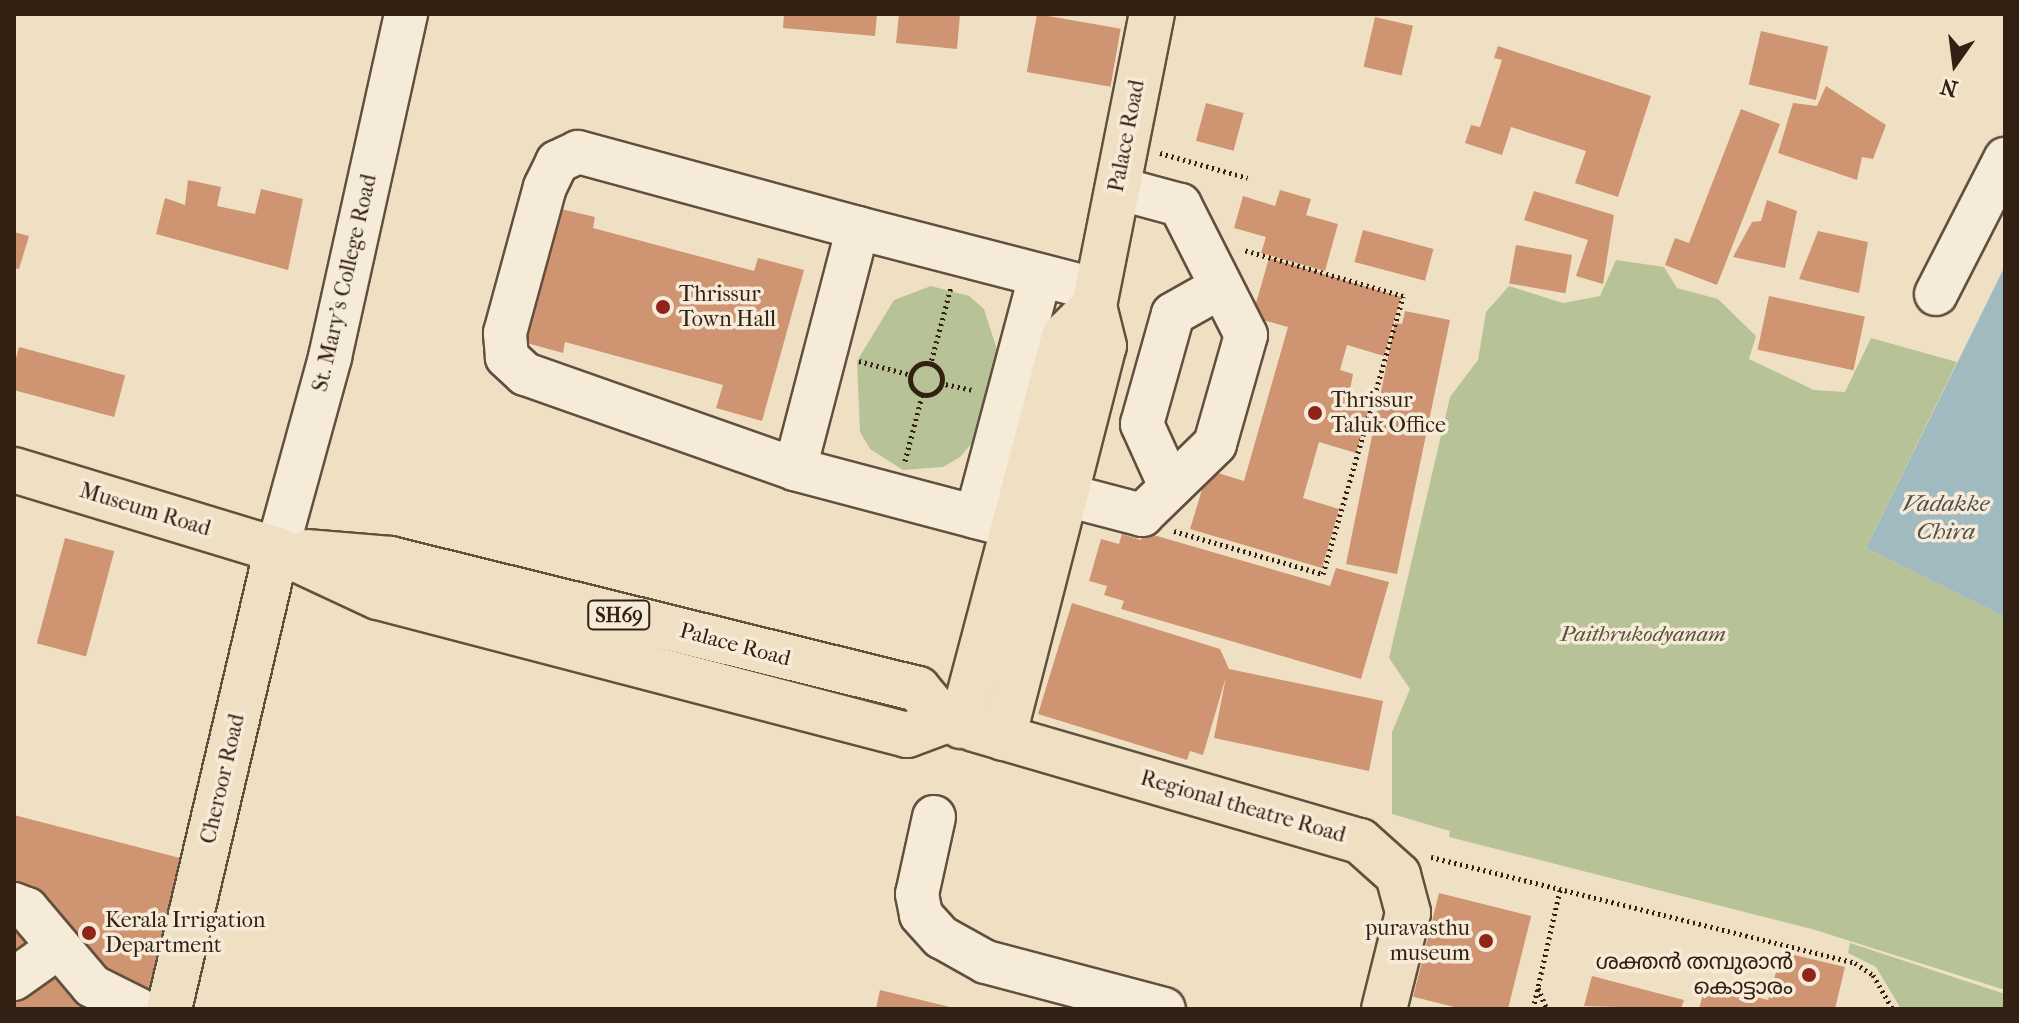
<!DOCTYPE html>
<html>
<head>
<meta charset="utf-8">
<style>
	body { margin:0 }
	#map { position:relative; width:2019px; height:1023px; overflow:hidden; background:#f0e0c3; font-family:"IM FELL French Canon","Noto Sans Malayalam",serif }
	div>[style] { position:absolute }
	.green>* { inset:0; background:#b7c396 }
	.water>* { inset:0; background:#a0babf }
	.building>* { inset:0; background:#cf9471; transform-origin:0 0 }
	.path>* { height:5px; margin-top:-2.5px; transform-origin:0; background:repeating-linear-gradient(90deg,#322012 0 2px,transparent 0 6px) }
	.path>.ring { margin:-2.5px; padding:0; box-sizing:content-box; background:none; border:5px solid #322012; border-radius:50% }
	.roads { filter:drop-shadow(2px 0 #62503e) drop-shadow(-2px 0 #62503e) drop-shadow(0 2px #62503e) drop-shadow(0 -2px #62503e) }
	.minor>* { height:42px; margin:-21px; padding:0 21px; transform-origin:21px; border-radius:21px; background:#f5ebd8 }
	.major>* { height:44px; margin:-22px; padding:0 22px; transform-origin:22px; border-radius:22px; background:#f0e0c3 }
	.dots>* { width:22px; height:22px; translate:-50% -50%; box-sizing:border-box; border:4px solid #f5ebd8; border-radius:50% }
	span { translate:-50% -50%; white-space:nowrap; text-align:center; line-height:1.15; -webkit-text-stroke:7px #f5ebd8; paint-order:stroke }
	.shield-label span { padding:2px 6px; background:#f5ebd8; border:2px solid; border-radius:6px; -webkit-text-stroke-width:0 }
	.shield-label { font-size:20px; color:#322012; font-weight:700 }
	.street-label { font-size:22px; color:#322012 }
	.poi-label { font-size:22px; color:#322012 }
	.left { translate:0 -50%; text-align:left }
	.right { translate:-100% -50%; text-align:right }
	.park-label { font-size:22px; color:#5a513a; font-style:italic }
	.water-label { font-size:24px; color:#534e46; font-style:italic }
	.frame { position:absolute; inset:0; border:16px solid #322012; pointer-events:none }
	.north { position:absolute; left:1915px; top:24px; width:80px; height:80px; -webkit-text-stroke:6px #f5ebd8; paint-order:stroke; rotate:194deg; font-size:22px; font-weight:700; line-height:32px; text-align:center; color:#322012 }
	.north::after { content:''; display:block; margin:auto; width:28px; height:36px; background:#322012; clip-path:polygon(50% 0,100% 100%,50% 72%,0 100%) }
</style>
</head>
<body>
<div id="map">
	<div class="green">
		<div style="clip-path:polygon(1616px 260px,1664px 267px,1677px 288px,1718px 299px,1756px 336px,1749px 359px,1814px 390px,1845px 392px,1871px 338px,1957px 362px,1866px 548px,2005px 617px,2005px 990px,1812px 929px,1449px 837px,1450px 831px,1392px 814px,1392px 732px,1410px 689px,1389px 658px,1450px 397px,1478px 360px,1486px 312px,1509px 286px,1563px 303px,1600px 296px)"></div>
		<div style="clip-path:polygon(931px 286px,969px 296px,984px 309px,1001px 362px,984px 429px,960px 457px,943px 467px,903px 470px,870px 449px,860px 432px,857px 361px,894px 300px)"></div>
		<div style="clip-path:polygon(1850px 943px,2005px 994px,2005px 1009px,1901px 1009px,1876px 967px,1848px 953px)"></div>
	</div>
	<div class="water">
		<div style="clip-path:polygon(2005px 266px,2005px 617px,1866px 548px)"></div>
	</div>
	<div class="building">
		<div style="clip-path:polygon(784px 14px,877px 14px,875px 36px,783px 28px)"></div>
		<div style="clip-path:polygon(899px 14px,960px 14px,957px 49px,896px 43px)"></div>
		<div style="left:1037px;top:14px;width:85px;height:59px;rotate:10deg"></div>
		<div style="left:1375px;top:17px;width:39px;height:51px;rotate:13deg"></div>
		<div style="left:1761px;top:31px;width:69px;height:55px;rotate:13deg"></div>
		<div style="clip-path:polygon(1498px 46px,1651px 96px,1618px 197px,1575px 183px,1586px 151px,1511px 127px,1502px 155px,1465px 143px,1471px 125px,1480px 127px,1502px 60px,1494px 58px)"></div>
		<div style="clip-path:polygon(1826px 86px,1886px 125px,1873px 159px,1862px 157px,1857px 180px,1778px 153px,1793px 103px,1817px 106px)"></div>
		<div style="left:1206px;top:103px;width:39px;height:39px;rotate:15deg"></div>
		<div style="clip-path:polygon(1741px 109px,1780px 124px,1717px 285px,1665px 265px,1675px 238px,1689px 243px)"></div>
		<div style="clip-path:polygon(188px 180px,221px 187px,217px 206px,255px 214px,261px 189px,303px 199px,288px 270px,156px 234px,165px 198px,185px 205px)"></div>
		<div style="clip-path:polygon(1280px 190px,1311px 199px,1306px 215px,1338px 224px,1325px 271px,1261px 253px,1266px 237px,1234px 228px,1243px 196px,1275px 206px)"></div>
		<div style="clip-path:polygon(1534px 191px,1614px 215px,1603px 284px,1576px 276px,1588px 240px,1524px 220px)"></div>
		<div style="clip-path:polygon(1767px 200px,1797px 211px,1785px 268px,1733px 257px,1752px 222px,1761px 221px)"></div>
		<div style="clip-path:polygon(557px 208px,595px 217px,593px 228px,754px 271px,758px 258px,804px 270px,762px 421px,716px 408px,723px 385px,565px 342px,563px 353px,523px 342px)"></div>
		<div style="left:1363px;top:230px;width:73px;height:33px;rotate:15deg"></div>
		<div style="clip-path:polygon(1818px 231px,1868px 242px,1859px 293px,1799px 279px)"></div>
		<div style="clip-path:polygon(14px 232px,29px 236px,19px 269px,14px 268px)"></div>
		<div style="left:1516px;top:245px;width:57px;height:39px;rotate:10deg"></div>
		<div style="clip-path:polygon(1269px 258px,1401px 297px,1384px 356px,1347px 345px,1340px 370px,1353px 374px,1347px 405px,1368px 412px,1356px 453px,1319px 442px,1303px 498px,1339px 509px,1322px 568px,1190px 529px,1208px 470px,1244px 481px,1288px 327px,1252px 317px)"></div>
		<div style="left:1769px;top:296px;width:98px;height:55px;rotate:12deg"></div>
		<div style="clip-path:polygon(1405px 311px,1450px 320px,1397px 574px,1346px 564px,1395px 323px,1402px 324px)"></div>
		<div style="left:19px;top:347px;width:110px;height:43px;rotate:15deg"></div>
		<div style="clip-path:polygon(1143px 532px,1330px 586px,1336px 568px,1389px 582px,1361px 679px,1121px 609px,1124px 601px,1104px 595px,1107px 586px,1089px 581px,1101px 539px,1119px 544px,1122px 534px,1141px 540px)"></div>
		<div style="left:65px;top:538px;width:51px;height:109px;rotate:15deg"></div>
		<div style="clip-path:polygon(1072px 603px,1220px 649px,1229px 669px,1383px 701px,1369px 771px,1214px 738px,1226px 677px,1203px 755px,1190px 751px,1187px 760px,1038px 714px)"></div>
		<div style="clip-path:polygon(14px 815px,180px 858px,146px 1009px,14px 1009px)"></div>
		<div style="left:1439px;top:893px;width:95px;height:107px;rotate:14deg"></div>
		<div style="clip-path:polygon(1782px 952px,1845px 967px,1835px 1009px,1699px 1009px,1706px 983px,1768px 1000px)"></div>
		<div style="clip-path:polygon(1592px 976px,1684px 1000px,1681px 1009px,1584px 1006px)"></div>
		<div style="clip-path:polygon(880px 990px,954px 1008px,954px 1009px,876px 1009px)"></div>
	</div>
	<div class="path">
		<div style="left:1160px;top:153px;width:91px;rotate:15.9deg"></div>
		<div style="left:859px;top:361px;width:55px;rotate:14.8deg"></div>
		<div class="ring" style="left:910px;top:363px;width:27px;height:27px"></div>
		<div style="left:930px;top:366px;width:82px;rotate:-75.1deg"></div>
		<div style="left:940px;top:383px;width:33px;rotate:12deg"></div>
		<div style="left:905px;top:461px;width:71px;rotate:-75.4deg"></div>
		<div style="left:1174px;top:531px;width:155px;rotate:16.1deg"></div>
		<div style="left:1323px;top:574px;width:289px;rotate:-73.9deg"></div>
		<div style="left:1403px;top:296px;width:166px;rotate:-163.9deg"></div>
		<div style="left:1431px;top:857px;width:437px;rotate:14deg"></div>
		<div style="left:1855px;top:963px;width:22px;rotate:34deg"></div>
		<div style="left:1873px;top:975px;width:39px;rotate:60deg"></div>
		<div style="left:1538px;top:988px;width:23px;rotate:67deg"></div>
		<div style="left:1533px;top:1009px;width:122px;rotate:-77.2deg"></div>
	</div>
	<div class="roads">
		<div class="minor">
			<div style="left:1936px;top:294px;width:152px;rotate:-62.9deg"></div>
			<div style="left:795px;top:469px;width:286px;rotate:-160.6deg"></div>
			<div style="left:525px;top:374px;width:25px;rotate:-137deg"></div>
			<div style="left:507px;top:357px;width:24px;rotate:-95deg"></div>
			<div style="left:505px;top:333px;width:151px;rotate:-74.7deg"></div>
			<div style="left:545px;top:187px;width:28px;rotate:-64deg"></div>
			<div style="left:557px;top:162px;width:23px;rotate:-25deg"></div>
			<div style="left:578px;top:152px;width:290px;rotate:15.2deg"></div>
			<div style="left:1170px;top:486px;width:68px;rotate:-114.3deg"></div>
			<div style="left:1142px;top:424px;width:114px;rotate:-74.3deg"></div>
			<div style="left:1173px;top:314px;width:55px;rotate:-29.4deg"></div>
			<div style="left:1066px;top:495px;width:79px;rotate:14.7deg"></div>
			<div style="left:1142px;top:515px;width:102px;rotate:-44.2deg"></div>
			<div style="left:1215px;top:444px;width:113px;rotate:-74.1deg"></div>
			<div style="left:1246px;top:335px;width:146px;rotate:-116.9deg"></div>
			<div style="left:1180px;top:205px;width:65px;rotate:-164.9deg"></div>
			<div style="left:976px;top:517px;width:249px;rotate:-75.1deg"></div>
			<div style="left:1014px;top:527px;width:227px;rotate:-165.2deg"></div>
			<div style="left:795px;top:469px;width:249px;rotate:-75.4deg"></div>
			<div style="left:858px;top:228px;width:247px;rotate:14.5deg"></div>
			<div style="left:277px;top:550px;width:200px;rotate:-74.6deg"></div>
			<div style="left:330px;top:357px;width:351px;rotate:-77.5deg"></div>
			<div style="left:934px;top:817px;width:79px;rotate:102.4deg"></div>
			<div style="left:917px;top:894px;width:21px;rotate:79deg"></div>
			<div style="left:921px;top:915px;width:30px;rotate:48deg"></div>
			<div style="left:941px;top:937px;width:51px;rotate:29.1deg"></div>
			<div style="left:986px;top:962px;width:184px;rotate:14.8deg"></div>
			<div style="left:14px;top:904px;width:14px;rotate:21deg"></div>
			<div style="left:27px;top:909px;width:101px;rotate:49.8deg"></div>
			<div style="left:92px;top:986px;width:51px;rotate:26.6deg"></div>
			<div style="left:14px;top:979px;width:55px;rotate:-35.4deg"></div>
		</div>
		<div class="major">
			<div style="left:14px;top:470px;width:275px;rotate:16.9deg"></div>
			<div style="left:277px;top:550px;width:111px;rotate:25deg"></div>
			<div style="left:378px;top:597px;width:547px;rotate:14.62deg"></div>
			<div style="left:907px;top:735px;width:40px;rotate:-20.2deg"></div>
			<div style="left:307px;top:552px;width:83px;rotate:4.8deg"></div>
			<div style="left:390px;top:559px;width:544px;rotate:13.83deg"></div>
			<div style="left:918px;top:689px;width:42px;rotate:49.8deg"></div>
			<div style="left:961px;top:726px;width:403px;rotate:-75.2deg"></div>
			<div style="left:1064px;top:336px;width:42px;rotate:-45deg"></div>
			<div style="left:974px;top:729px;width:402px;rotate:16.2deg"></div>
			<div style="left:1360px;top:841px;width:51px;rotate:41.8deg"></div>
			<div style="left:1398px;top:875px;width:39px;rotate:75deg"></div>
			<div style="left:1408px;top:913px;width:99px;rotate:104deg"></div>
			<div style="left:1003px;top:738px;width:405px;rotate:-75.6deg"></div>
			<div style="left:1104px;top:346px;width:41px;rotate:-104deg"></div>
			<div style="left:1094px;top:306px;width:298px;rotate:-78.8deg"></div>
			<div style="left:169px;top:1009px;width:472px;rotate:-76.8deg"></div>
		</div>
	</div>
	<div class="dots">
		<div style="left:663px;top:307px;background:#8f2418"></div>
		<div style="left:1315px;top:413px;background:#8f2418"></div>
		<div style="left:89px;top:933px;background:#8f2418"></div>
		<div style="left:1486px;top:941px;background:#8f2418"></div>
		<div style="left:1809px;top:975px;background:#8f2418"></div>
	</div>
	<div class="shield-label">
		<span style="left:619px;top:615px">SH69</span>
	</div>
	<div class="street-label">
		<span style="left:1127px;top:136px;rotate:-79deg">Palace Road</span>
		<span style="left:345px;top:283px;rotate:-77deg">St. Mary's College Road</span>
		<span style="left:145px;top:510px;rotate:17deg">Museum Road</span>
		<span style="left:735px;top:645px;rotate:15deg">Palace Road</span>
		<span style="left:223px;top:779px;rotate:-77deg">Cheroor Road</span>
		<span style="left:1243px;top:807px;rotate:16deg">Regional theatre Road</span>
	</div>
	<div class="poi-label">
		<span class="left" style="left:679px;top:307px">Thrissur<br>Town Hall</span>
		<span class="left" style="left:1331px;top:413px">Thrissur<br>Taluk Office</span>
		<span class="left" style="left:105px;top:933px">Kerala Irrigation<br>Department</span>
		<span class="right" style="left:1470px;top:941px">puravasthu<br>museum</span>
		<span class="right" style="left:1793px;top:975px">ശക്തൻ തമ്പുരാൻ<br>കൊട്ടാരം</span>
	</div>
	<div class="park-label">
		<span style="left:1643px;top:635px">Paithrukodyanam</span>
	</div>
	<div class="water-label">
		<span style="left:1946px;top:518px">Vadakke<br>Chira</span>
	</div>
	<div class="frame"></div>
	<div class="north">N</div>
</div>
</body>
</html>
